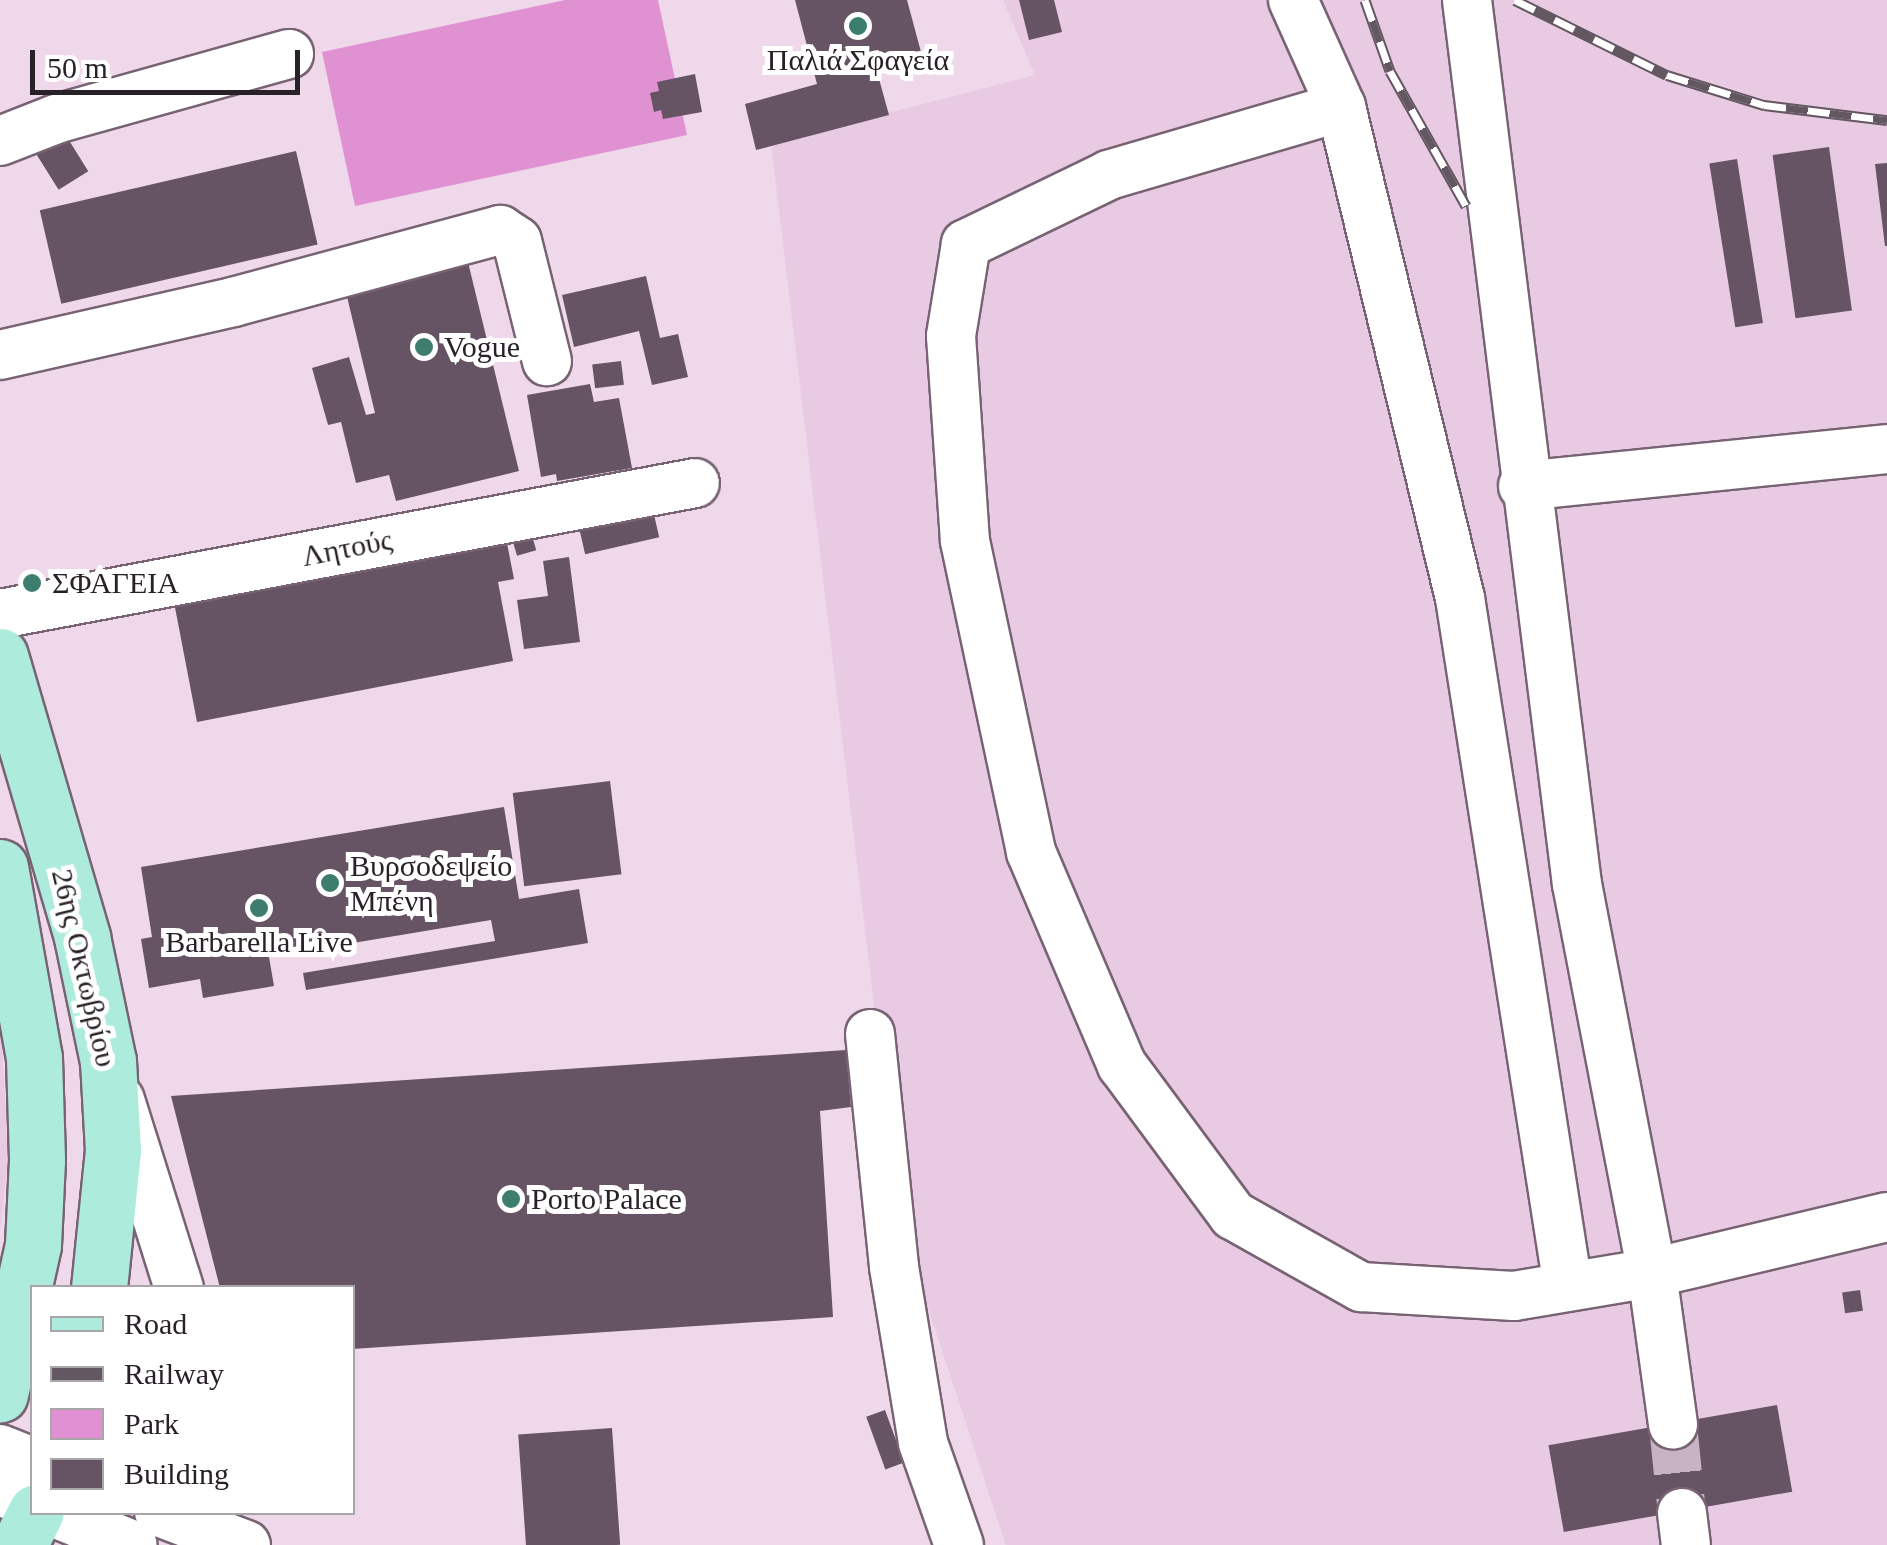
<!DOCTYPE html>
<html>
<head>
<meta charset="utf-8">
<style>
	body { margin:0 }
	#map { position:relative; width:1887px; height:1545px; overflow:hidden; background:#efd8ea; font-family:Georgia,serif }
	div>[style] { position:absolute }
	.built>* { inset:0; background:#e8cbe2 }
	.green>* { inset:0; background:#e091d2 }
	.building>* { inset:0; background:#665363; transform-origin:0 0 }
	.minor-tunnel>* { height:48px; margin-top:-24px; transform-origin:0; background:repeating-linear-gradient(90deg,#c7b3c3 0 48px,transparent 0 72px) }
	.roads { filter:drop-shadow(2px 0 #776373) drop-shadow(-2px 0 #776373) drop-shadow(0 2px #776373) drop-shadow(0 -2px #776373) }
	.minor>* { height:48px; margin:-24px; padding:0 24px; transform-origin:24px; border-radius:24px; background:#fff }
	.major>* { height:55px; margin:-27.5px; padding:0 27.5px; transform-origin:27.5px; border-radius:27.5px; background:#adecdc }
	.rail>* { height:11px; margin-top:-5.5px; transform-origin:0; background:repeating-linear-gradient(90deg,#fff 0 22px,#635761 0 44px); box-sizing:border-box; border-block:2px solid #635761 }
	.dots>* { width:28px; height:28px; translate:-50% -50%; box-sizing:border-box; border:5px solid #fff; border-radius:50% }
	span { translate:-50% -50%; white-space:nowrap; text-align:center; line-height:1.15; -webkit-text-stroke:10px #fff; paint-order:stroke }
	.poi-label { font-size:30px; color:#292128 }
	.left { translate:0 -50%; text-align:left }
	.street-label { font-size:30px; color:#292128 }
	.legend { position:absolute; left:30px; top:1285px; width:325px; height:230px; box-sizing:border-box; background:#fff; border:2px solid #a9a6a9; margin:0; padding:12px 18px; list-style:none; font-size:30px; color:#292128 }
	.legend li { display:flex; align-items:center; gap:20px; height:50px }
	.legend b { width:50px; border:2px solid #a9a6a9 }
	.scale { position:absolute; left:30px; top:50px; width:270px; height:45px; box-sizing:border-box; border:5px solid #292128; border-top:0; padding-left:12px; font-size:30px; line-height:35px; white-space:nowrap; color:#292128; -webkit-text-stroke:8px #fff; paint-order:stroke }
</style>
</head>
<body>
<div id="map">
	<div class="built">
		<div style="clip-path:polygon(1003px 0,1887px 0,1887px 1545px,1006px 1545px,900px 1223px,771px 143px,1035px 75px)"></div>
		<div style="clip-path:polygon(0 1004px,8px 1157px,0 1232px)"></div>
	</div>
	<div class="green">
		<div style="clip-path:polygon(565px 0,658px 0,687px 135px,355px 206px,322px 52px)"></div>
	</div>
	<div class="building">
		<div style="clip-path:polygon(795px 0,907px 0,921px 52px,876px 68px,889px 115px,756px 150px,745px 104px,817px 84px)"></div>
		<div style="clip-path:polygon(1019px 0,1054px 0,1062px 32px,1029px 40px)"></div>
		<div style="clip-path:polygon(695px 74px,702px 112px,663px 119px,661px 110px,654px 112px,650px 93px,659px 91px,657px 82px)"></div>
		<div style="left:65px;top:134px;width:44px;height:35px;rotate:58deg"></div>
		<div style="left:1829px;top:147px;width:165px;height:57px;rotate:82deg"></div>
		<div style="left:296px;top:151px;width:96px;height:263px;rotate:77deg"></div>
		<div style="left:1737px;top:159px;width:166px;height:28px;rotate:81deg"></div>
		<div style="clip-path:polygon(1887px 163px,1887px 246px,1885px 246px,1875px 164px)"></div>
		<div style="clip-path:polygon(465px 250px,519px 471px,396px 501px,389px 475px,356px 483px,341px 422px,328px 425px,312px 368px,349px 357px,366px 415px,375px 413px,343px 280px)"></div>
		<div style="clip-path:polygon(646px 276px,660px 338px,678px 334px,688px 377px,652px 385px,639px 331px,574px 347px,562px 295px)"></div>
		<div style="left:621px;top:361px;width:24px;height:29px;rotate:83deg"></div>
		<div style="clip-path:polygon(590px 384px,594px 402px,619px 398px,632px 468px,557px 481px,556px 474px,541px 477px,527px 395px)"></div>
		<div style="left:652px;top:506px;width:32px;height:76px;rotate:77deg"></div>
		<div style="left:531px;top:532px;width:19px;height:20px;rotate:74deg"></div>
		<div style="clip-path:polygon(505px 533px,514px 579px,498px 582px,513px 661px,197px 722px,173px 597px)"></div>
		<div style="clip-path:polygon(569px 557px,580px 642px,524px 649px,517px 600px,548px 596px,543px 561px)"></div>
		<div style="left:610px;top:781px;width:94px;height:98px;rotate:83deg"></div>
		<div style="clip-path:polygon(504px 807px,519px 899px,579px 889px,588px 943px,306px 990px,303px 973px,495px 941px,491px 920px,269px 957px,274px 986px,203px 998px,200px 979px,149px 988px,141px 939px,152px 937px,141px 867px)"></div>
		<div style="clip-path:polygon(846px 1050px,851px 1107px,820px 1111px,833px 1317px,352px 1349px,352px 1288px,220px 1288px,171px 1096px)"></div>
		<div style="left:1860px;top:1290px;width:21px;height:18px;rotate:82deg"></div>
		<div style="left:1777px;top:1405px;width:88px;height:232px;rotate:80deg"></div>
		<div style="left:885px;top:1410px;width:56px;height:20px;rotate:70deg"></div>
		<div style="left:612px;top:1428px;width:117px;height:94px;rotate:86deg"></div>
	</div>
	<div class="minor-tunnel">
		<div style="left:1673px;top:1425px;width:88px;rotate:84.2deg"></div>
	</div>
	<div class="roads">
		<div class="minor">
			<div style="left:1293px;top:0;width:117px;rotate:65.8deg"></div>
			<div style="left:1341px;top:107px;width:505px;rotate:76.38deg"></div>
			<div style="left:1460px;top:598px;width:697px;rotate:81.09deg"></div>
			<div style="left:1467px;top:0;width:891px;rotate:82.91deg"></div>
			<div style="left:1577px;top:884px;width:396px;rotate:79.1deg"></div>
			<div style="left:1652px;top:1273px;width:153px;rotate:82.1deg"></div>
			<div style="left:1341px;top:107px;width:242px;rotate:163.7deg"></div>
			<div style="left:1109px;top:175px;width:159px;rotate:154.2deg"></div>
			<div style="left:966px;top:244px;width:93px;rotate:99.3deg"></div>
			<div style="left:951px;top:336px;width:205px;rotate:86.1deg"></div>
			<div style="left:965px;top:541px;width:318px;rotate:78deg"></div>
			<div style="left:1031px;top:852px;width:232px;rotate:66.9deg"></div>
			<div style="left:1122px;top:1065px;width:187px;rotate:53.5deg"></div>
			<div style="left:1233px;top:1215px;width:147px;rotate:29.4deg"></div>
			<div style="left:1361px;top:1287px;width:153px;rotate:3.4deg"></div>
			<div style="left:1514px;top:1296px;width:140px;rotate:-9.5deg"></div>
			<div style="left:1652px;top:1273px;width:242px;rotate:-13.4deg"></div>
			<div style="left:0;top:141px;width:60px;rotate:-21.4deg"></div>
			<div style="left:56px;top:119px;width:242px;rotate:-15.6deg"></div>
			<div style="left:0;top:355px;width:239px;rotate:-12.8deg"></div>
			<div style="left:233px;top:302px;width:277px;rotate:-15.1deg"></div>
			<div style="left:500px;top:230px;width:20px;rotate:33deg"></div>
			<div style="left:517px;top:241px;width:124px;rotate:76deg"></div>
			<div style="left:1523px;top:486px;width:366px;rotate:-5.8deg"></div>
			<div style="left:0;top:614px;width:707px;rotate:-10.67deg"></div>
			<div style="left:870px;top:1034px;width:234px;rotate:84.1deg"></div>
			<div style="left:894px;top:1267px;width:178px;rotate:80.6deg"></div>
			<div style="left:923px;top:1443px;width:108px;rotate:70.6deg"></div>
			<div style="left:120px;top:1100px;width:197px;rotate:72.6deg"></div>
			<div style="left:0;top:1449px;width:35px;rotate:22deg"></div>
			<div style="left:0;top:1491px;width:35px;rotate:22deg"></div>
			<div style="left:52px;top:1512px;width:87px;rotate:22.2deg"></div>
			<div style="left:159px;top:1512px;width:93px;rotate:20.8deg"></div>
			<div style="left:1682px;top:1513px;width:32px;rotate:83deg"></div>
		</div>
		<div class="major">
			<div style="left:0;top:656px;width:293px;rotate:73.7deg"></div>
			<div style="left:82px;top:937px;width:127px;rotate:78.2deg"></div>
			<div style="left:108px;top:1061px;width:89px;rotate:86.8deg"></div>
			<div style="left:113px;top:1150px;width:139px;rotate:95.8deg"></div>
			<div style="left:0;top:867px;width:194px;rotate:79.9deg"></div>
			<div style="left:34px;top:1058px;width:102px;rotate:88.3deg"></div>
			<div style="left:37px;top:1160px;width:85px;rotate:92.7deg"></div>
			<div style="left:33px;top:1245px;width:153px;rotate:102.5deg"></div>
			<div style="left:19px;top:1545px;width:37px;rotate:-63deg"></div>
		</div>
	</div>
	<div class="rail">
		<div style="left:1365px;top:0;width:75px;rotate:70.6deg"></div>
		<div style="left:1390px;top:71px;width:155px;rotate:60.6deg"></div>
		<div style="left:1515px;top:0;width:169px;rotate:26.3deg"></div>
		<div style="left:1667px;top:75px;width:102px;rotate:17.2deg"></div>
		<div style="left:1764px;top:105px;width:124px;rotate:7deg"></div>
	</div>
	<div class="dots">
		<div style="left:858px;top:26px;background:#3c7d6d"></div>
		<div style="left:424px;top:347px;background:#3c7d6d"></div>
		<div style="left:32px;top:583px;background:#3c7d6d"></div>
		<div style="left:330px;top:883px;background:#3c7d6d"></div>
		<div style="left:259px;top:908px;background:#3c7d6d"></div>
		<div style="left:511px;top:1199px;background:#3c7d6d"></div>
	</div>
	<div class="poi-label">
		<span style="left:858px;top:60px">Παλιά Σφαγεία</span>
		<span class="left" style="left:444px;top:347px">Vogue</span>
		<span class="left" style="left:52px;top:583px">ΣΦΑΓΕΙΑ</span>
		<span class="left" style="left:350px;top:883px">Βυρσοδεψείο<br>Μπένη</span>
		<span style="left:259px;top:942px">Barbarella Live</span>
		<span class="left" style="left:531px;top:1199px">Porto Palace</span>
	</div>
	<div class="street-label">
		<span style="left:347px;top:548px;rotate:-11deg">Λητούς</span>
		<span style="left:84px;top:968px;rotate:77deg">26ης Οκτωβρίου</span>
	</div>
	<ul class="legend">
	<li><b style="height:12px;background:#adecdc"></b>Road</li>
	<li><b style="height:12px;background:#635761"></b>Railway</li>
	<li><b style="height:28px;background:#e091d2"></b>Park</li>
	<li><b style="height:28px;background:#665363"></b>Building</li>
	</ul>
	<div class="scale">50 m</div>
</div>
</body>
</html>
